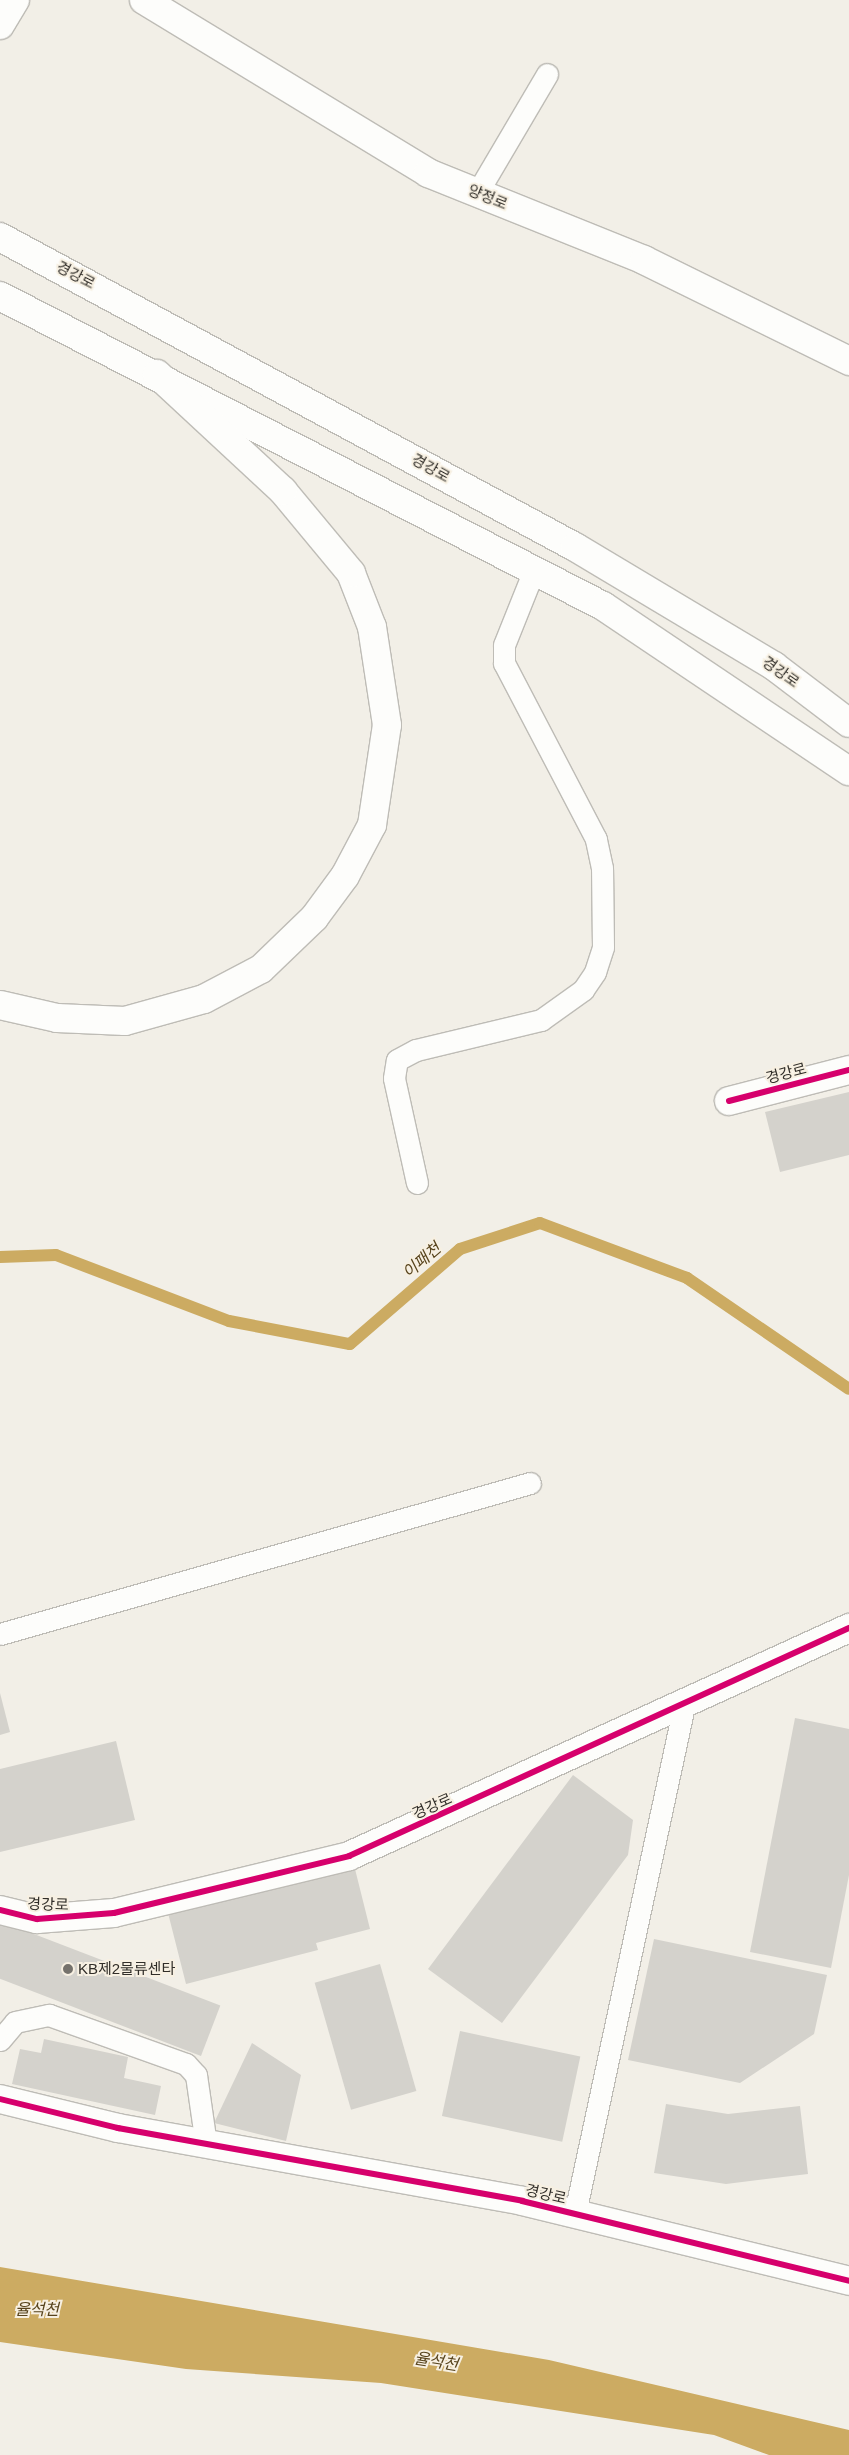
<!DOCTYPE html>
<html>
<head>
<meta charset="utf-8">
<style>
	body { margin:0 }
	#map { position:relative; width:849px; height:2455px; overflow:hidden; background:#f2efe7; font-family:Helvetica,"Noto Sans KR",sans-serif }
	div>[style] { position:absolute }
	.water>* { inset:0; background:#ccab62 }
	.stream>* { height:12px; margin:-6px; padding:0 6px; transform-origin:6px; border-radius:6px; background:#ccab62 }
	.building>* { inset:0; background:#d4d2cc; transform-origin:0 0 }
	.roads { filter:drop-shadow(1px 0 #bebcb6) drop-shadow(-1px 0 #bebcb6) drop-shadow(0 1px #bebcb6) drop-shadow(0 -1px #bebcb6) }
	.service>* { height:21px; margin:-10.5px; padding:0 10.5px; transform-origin:10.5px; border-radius:10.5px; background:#fdfdfb }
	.minor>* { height:28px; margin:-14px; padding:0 14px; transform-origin:14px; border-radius:14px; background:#fdfdfb }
	.secondary>* { height:28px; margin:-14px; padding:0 14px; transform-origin:14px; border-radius:14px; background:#fdfdfb }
	.primary>* { height:28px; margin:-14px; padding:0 14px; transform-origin:14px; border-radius:14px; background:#fdfdfb }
	.trunk>* { height:28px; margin:-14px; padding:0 14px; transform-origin:14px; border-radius:14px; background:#fdfdfb }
	.cycleway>* { height:6px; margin:-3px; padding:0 3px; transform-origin:3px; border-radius:3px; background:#d6006c }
	.dots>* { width:14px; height:14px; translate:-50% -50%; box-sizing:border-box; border:2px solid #f7f0e2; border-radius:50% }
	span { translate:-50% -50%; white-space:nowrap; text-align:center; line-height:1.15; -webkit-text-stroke:4px #f7f0e2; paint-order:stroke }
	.street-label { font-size:15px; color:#312e29 }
	.poi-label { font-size:15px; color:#312e29 }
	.left { translate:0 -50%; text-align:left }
	.water-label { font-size:16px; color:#57431c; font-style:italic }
</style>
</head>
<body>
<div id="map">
	<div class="water">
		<div style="clip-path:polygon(0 2267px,549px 2360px,849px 2430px,849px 2455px,769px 2455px,714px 2435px,381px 2383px,186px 2369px,0 2342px)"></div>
	</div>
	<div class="stream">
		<div style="left:0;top:1257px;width:56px;rotate:-2deg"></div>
		<div style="left:56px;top:1255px;width:185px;rotate:20.9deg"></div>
		<div style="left:229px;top:1321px;width:123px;rotate:10.8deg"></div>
		<div style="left:350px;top:1344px;width:145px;rotate:-40.8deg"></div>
		<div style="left:460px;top:1249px;width:84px;rotate:-18deg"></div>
		<div style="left:540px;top:1223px;width:157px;rotate:20.5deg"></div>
		<div style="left:687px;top:1278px;width:196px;rotate:34.4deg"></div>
	</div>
	<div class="building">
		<div style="clip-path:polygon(849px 1092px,849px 1155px,780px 1172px,765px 1112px)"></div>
		<div style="clip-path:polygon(0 1693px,10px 1732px,0 1735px)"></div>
		<div style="clip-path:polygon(795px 1718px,849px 1729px,849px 1875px,831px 1968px,750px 1952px)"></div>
		<div style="clip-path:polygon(116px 1741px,135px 1820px,0 1852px,0 1769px)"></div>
		<div style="clip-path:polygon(573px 1775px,633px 1820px,628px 1855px,502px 2023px,428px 1969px)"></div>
		<div style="clip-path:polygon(354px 1865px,370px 1929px,316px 1943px,318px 1950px,186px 1984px,168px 1913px)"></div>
		<div style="left:0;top:1921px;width:236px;height:54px;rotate:21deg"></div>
		<div style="clip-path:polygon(654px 1939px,827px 1975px,814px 2034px,740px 2083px,628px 2060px)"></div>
		<div style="left:380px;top:1964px;width:132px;height:68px;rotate:74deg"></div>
		<div style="left:460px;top:2031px;width:123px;height:87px;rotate:12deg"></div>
		<div style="clip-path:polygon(44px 2039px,128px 2057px,124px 2078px,161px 2086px,155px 2115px,12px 2084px,20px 2049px,41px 2053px)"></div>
		<div style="clip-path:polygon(252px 2043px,301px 2075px,286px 2141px,214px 2123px)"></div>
		<div style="clip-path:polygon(666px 2104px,728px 2114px,800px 2106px,808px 2174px,726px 2184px,654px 2173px)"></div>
	</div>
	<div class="roads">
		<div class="service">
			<div style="left:477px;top:193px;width:138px;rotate:-59.5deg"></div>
			<div style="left:417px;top:1183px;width:107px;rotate:-102.4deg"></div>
			<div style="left:394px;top:1078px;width:18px;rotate:-81deg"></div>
			<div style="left:397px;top:1060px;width:21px;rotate:-28deg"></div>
			<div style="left:416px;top:1050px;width:129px;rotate:-13.5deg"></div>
			<div style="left:541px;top:1020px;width:52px;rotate:-35.5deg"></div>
			<div style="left:583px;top:990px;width:22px;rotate:-56deg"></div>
			<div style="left:595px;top:972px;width:26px;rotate:-72deg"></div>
			<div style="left:603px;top:947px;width:79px;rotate:-90.7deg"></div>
			<div style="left:602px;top:868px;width:30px;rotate:-102deg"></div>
			<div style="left:596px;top:839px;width:199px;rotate:-117.6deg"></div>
			<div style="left:504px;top:663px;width:18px;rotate:-90deg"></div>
			<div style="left:504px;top:645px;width:81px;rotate:-68.2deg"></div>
			<div style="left:0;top:1634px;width:551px;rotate:-15.9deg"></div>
			<div style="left:0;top:2040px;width:23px;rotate:-50deg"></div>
			<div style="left:15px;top:2022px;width:35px;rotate:-12deg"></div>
			<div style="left:49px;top:2015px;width:145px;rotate:19.7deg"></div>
			<div style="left:186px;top:2064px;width:15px;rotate:48deg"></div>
			<div style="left:196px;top:2075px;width:70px;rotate:81.8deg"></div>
			<div style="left:575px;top:2213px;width:519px;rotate:-77.87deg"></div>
		</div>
		<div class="minor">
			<div style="left:729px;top:1101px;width:124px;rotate:-14.5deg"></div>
			<div style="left:0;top:1910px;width:38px;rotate:14deg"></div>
			<div style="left:37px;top:1919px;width:77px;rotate:-4.5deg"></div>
			<div style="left:114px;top:1913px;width:242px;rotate:-13.6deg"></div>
			<div style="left:349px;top:1856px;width:550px;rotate:-24.51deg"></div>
			<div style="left:0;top:2099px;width:122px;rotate:13.8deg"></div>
			<div style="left:118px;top:2128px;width:411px;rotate:10.2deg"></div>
			<div style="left:522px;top:2201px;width:337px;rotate:13.7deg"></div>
		</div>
		<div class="secondary">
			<div style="left:144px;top:0;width:333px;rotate:31.3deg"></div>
			<div style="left:428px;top:173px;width:233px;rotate:21.9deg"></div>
			<div style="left:644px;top:260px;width:229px;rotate:26.2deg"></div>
		</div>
		<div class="primary">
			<div style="left:0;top:237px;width:653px;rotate:28.33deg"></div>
			<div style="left:575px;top:547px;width:232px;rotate:30.9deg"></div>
			<div style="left:774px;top:666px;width:94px;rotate:37.2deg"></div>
			<div style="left:0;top:296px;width:678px;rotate:27.21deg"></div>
			<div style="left:603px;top:606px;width:296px;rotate:33.9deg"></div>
		</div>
		<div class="trunk">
			<div style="left:0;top:25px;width:29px;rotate:-59deg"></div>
			<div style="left:0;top:1005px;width:58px;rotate:12.8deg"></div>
			<div style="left:57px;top:1018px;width:68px;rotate:2.5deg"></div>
			<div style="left:125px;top:1021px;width:82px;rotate:-15.6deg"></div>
			<div style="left:204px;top:999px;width:64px;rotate:-27.8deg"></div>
			<div style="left:261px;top:969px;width:74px;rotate:-43.9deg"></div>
			<div style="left:314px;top:918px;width:52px;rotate:-53.6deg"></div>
			<div style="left:345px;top:876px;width:58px;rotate:-62.1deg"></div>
			<div style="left:372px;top:825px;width:101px;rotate:-81.5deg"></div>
			<div style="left:387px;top:725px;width:99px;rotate:-98.7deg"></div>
			<div style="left:372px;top:627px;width:58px;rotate:-111.3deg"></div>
			<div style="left:351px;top:573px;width:107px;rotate:-129.7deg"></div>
			<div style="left:283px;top:491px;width:172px;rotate:-137.1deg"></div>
		</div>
	</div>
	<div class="cycleway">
		<div style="left:729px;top:1101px;width:124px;rotate:-14.5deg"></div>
		<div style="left:0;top:1910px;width:38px;rotate:14deg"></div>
		<div style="left:37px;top:1919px;width:77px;rotate:-4.5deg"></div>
		<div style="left:114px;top:1913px;width:242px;rotate:-13.6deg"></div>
		<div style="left:349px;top:1856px;width:550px;rotate:-24.51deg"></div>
		<div style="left:0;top:2099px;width:122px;rotate:13.8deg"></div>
		<div style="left:118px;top:2128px;width:411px;rotate:10.2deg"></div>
		<div style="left:522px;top:2201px;width:337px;rotate:13.7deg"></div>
	</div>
	<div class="dots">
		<div style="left:68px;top:1969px;background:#75726c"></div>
	</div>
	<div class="street-label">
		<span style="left:488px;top:197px;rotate:22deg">양정로</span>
		<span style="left:76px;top:275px;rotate:27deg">경강로</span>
		<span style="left:431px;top:468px;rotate:29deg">경강로</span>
		<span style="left:781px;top:672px;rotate:35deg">경강로</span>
		<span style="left:786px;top:1073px;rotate:-15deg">경강로</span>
		<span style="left:432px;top:1806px;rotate:-24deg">경강로</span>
		<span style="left:48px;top:1904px;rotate:2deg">경강로</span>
		<span style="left:546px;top:2194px;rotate:13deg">경강로</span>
	</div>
	<div class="poi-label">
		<span class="left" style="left:78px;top:1969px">KB제2물류센타</span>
	</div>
	<div class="water-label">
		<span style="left:422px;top:1261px;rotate:-41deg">이패천</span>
		<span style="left:37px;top:2310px">율석천</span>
		<span style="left:436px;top:2362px;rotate:9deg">율석천</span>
	</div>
</div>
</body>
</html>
